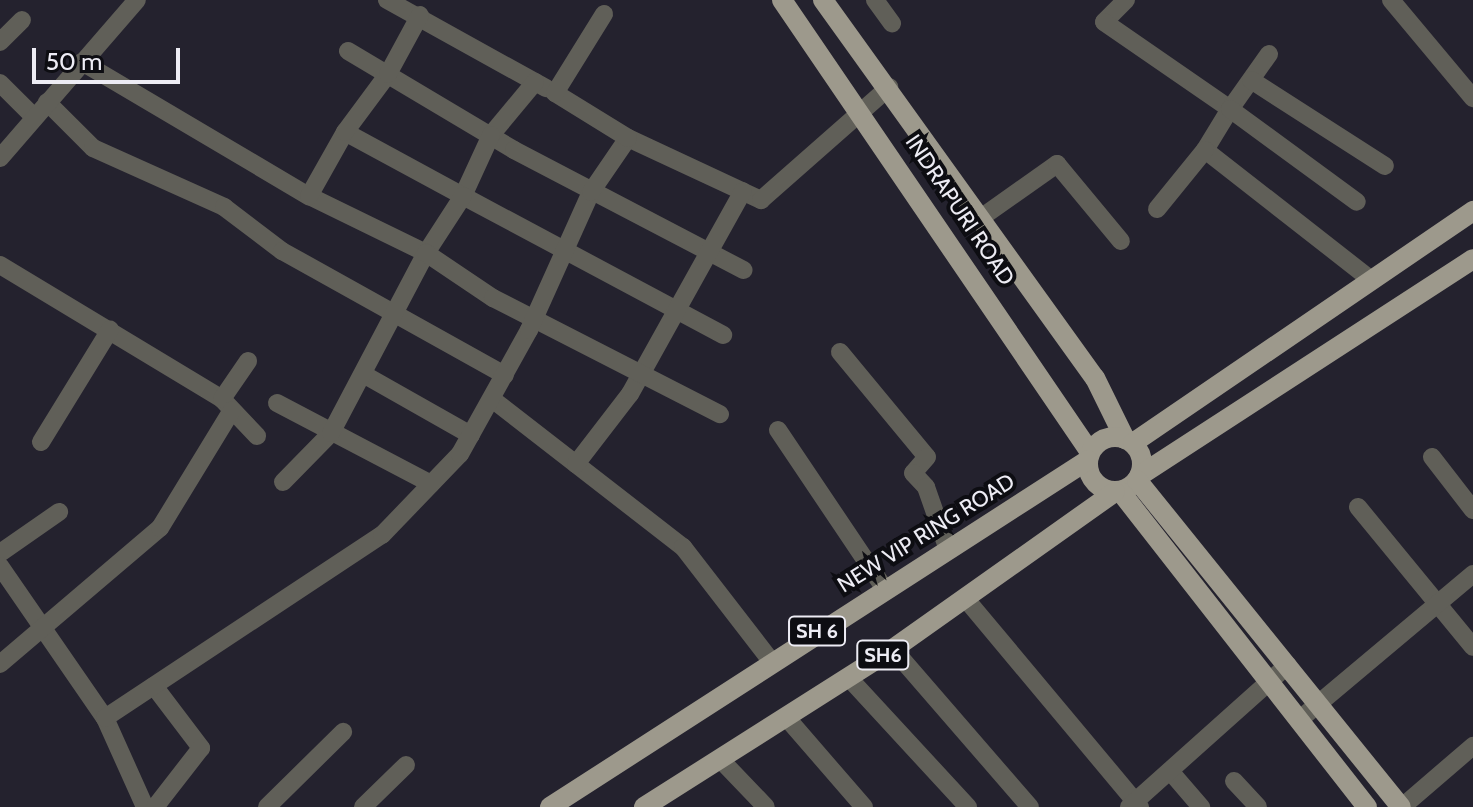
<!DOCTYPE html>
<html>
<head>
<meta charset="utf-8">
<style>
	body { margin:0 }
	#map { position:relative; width:1473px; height:807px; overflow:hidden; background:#24222e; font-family:Cabin,sans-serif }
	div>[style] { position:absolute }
	.minor>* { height:18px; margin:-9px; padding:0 9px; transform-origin:9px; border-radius:9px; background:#605f58 }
	.primary>* { height:20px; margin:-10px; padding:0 10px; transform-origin:10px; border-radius:10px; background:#9d998c }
	.primary>.ring { margin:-10px; padding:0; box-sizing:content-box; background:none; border:20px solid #9d998c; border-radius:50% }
	span { translate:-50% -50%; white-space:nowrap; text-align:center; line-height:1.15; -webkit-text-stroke:8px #0d0d12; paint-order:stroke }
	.shield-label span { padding:2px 6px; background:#0d0d12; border:2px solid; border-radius:6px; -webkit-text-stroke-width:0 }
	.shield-label { font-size:20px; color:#edecf4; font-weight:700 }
	.street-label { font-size:22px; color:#edecf4 }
	.scale { position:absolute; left:32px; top:48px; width:148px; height:36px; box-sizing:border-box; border:4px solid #edecf4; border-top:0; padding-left:10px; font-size:24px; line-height:28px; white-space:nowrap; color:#edecf4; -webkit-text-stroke:6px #0d0d12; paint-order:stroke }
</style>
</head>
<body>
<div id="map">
	<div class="minor">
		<div style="left:387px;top:0;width:182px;rotate:29deg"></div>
		<div style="left:875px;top:0;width:29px;rotate:54deg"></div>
		<div style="left:1126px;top:0;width:31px;rotate:135deg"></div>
		<div style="left:1104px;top:22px;width:153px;rotate:34.6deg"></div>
		<div style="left:1230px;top:109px;width:48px;rotate:121.4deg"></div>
		<div style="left:1205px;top:150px;width:208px;rotate:38deg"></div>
		<div style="left:1391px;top:0;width:128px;rotate:50.1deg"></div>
		<div style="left:0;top:42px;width:31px;rotate:-45deg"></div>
		<div style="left:348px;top:51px;width:193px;rotate:30.8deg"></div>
		<div style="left:514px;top:150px;width:259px;rotate:27.6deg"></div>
		<div style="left:1269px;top:54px;width:67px;rotate:125.3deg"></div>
		<div style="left:1230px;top:109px;width:157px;rotate:36.2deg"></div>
		<div style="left:82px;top:62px;width:264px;rotate:30.6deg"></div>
		<div style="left:1251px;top:80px;width:159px;rotate:32.7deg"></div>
		<div style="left:535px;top:82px;width:69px;rotate:129.7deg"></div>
		<div style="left:491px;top:135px;width:67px;rotate:114.7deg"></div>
		<div style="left:463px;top:196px;width:295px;rotate:28.1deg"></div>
		<div style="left:0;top:83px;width:48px;rotate:45deg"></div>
		<div style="left:47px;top:102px;width:65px;rotate:45deg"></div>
		<div style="left:93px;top:148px;width:144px;rotate:24.2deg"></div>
		<div style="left:224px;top:207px;width:73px;rotate:37.2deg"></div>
		<div style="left:282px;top:251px;width:255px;rotate:29.1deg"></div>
		<div style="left:345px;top:132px;width:134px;rotate:28.5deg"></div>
		<div style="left:463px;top:196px;width:68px;rotate:123deg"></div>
		<div style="left:426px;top:253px;width:130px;rotate:-154deg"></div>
		<div style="left:309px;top:196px;width:73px;rotate:-60.6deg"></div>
		<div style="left:345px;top:132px;width:72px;rotate:-53.4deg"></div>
		<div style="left:388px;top:74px;width:67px;rotate:-61.5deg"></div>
		<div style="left:628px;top:138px;width:147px;rotate:25deg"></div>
		<div style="left:761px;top:200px;width:171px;rotate:-41.4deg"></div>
		<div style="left:0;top:158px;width:209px;rotate:-49.1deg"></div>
		<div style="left:1157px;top:209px;width:76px;rotate:-50.9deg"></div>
		<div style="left:982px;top:217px;width:92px;rotate:-35.2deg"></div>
		<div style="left:1057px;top:164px;width:100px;rotate:50.3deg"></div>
		<div style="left:0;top:265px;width:259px;rotate:31.1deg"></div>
		<div style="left:222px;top:399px;width:51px;rotate:46.6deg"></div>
		<div style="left:840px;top:352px;width:136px;rotate:50.4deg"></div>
		<div style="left:927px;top:457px;width:21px;rotate:131deg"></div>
		<div style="left:913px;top:473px;width:19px;rotate:47deg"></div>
		<div style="left:926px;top:487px;width:64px;rotate:70.7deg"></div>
		<div style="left:363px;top:374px;width:124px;rotate:29.5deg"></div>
		<div style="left:222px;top:399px;width:46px;rotate:-55.6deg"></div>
		<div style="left:492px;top:399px;width:242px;rotate:37.8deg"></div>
		<div style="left:683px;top:547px;width:144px;rotate:52.3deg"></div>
		<div style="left:277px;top:403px;width:174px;rotate:27.7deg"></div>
		<div style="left:778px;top:430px;width:190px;rotate:56.1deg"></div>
		<div style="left:41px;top:442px;width:132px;rotate:-58.4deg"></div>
		<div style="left:1432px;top:457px;width:67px;rotate:52.3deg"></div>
		<div style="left:576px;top:464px;width:88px;rotate:-52.4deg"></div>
		<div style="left:630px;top:394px;width:232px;rotate:-60.9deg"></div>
		<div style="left:283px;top:482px;width:69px;rotate:-45.6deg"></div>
		<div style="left:331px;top:433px;width:204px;rotate:-62.2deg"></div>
		<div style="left:426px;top:253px;width:81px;rotate:33.9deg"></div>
		<div style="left:493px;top:298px;width:255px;rotate:27.1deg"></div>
		<div style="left:1358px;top:507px;width:181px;rotate:50.6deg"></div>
		<div style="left:0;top:553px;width:72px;rotate:-34.8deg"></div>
		<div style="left:0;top:566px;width:185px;rotate:55.4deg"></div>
		<div style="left:105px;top:718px;width:98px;rotate:65.8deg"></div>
		<div style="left:965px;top:598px;width:273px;rotate:50.1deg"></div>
		<div style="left:893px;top:649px;width:209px;rotate:49.1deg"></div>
		<div style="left:0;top:664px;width:210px;rotate:-40.4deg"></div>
		<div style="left:160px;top:528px;width:138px;rotate:-58.6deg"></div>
		<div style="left:848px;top:677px;width:177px;rotate:47.3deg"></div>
		<div style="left:154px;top:686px;width:78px;rotate:52.8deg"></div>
		<div style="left:201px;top:748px;width:75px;rotate:127.9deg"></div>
		<div style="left:786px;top:717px;width:119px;rotate:49.1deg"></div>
		<div style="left:105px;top:718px;width:332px;rotate:-33.5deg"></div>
		<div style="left:382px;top:535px;width:112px;rotate:-46.1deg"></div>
		<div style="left:460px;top:454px;width:142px;rotate:-60.9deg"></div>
		<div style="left:529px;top:330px;width:151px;rotate:-65.8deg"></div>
		<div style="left:591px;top:192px;width:65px;rotate:-55.6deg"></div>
		<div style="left:628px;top:138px;width:86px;rotate:-148.3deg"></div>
		<div style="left:555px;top:93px;width:93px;rotate:-58.2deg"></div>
		<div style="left:1299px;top:720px;width:227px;rotate:-40deg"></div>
		<div style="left:720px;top:759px;width:66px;rotate:46.2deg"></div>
		<div style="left:1170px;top:771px;width:48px;rotate:49.3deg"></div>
		<div style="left:1234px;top:781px;width:35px;rotate:47deg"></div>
		<div style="left:267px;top:807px;width:107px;rotate:-44.6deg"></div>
		<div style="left:363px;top:807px;width:60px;rotate:-44.3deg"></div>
		<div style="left:1129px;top:807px;width:213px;rotate:-41.8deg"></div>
		<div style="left:1402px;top:807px;width:94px;rotate:-40.7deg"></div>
	</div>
	<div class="primary">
		<div style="left:782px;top:0;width:547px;rotate:55.73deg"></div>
		<div style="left:823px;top:0;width:466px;rotate:54.3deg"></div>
		<div style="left:1095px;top:378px;width:68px;rotate:63.8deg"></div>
		<div class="ring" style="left:1088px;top:437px;width:34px;height:34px"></div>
		<div style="left:1133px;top:443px;width:412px;rotate:-34.3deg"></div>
		<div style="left:1139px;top:476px;width:398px;rotate:-33deg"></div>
		<div style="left:1137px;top:480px;width:420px;rotate:51.1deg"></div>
		<div style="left:1120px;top:491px;width:401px;rotate:52deg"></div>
		<div style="left:550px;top:807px;width:640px;rotate:-32.82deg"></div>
		<div style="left:644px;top:807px;width:295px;rotate:-32.4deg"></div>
		<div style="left:893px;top:649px;width:272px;rotate:-35.3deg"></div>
	</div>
	<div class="shield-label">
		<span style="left:817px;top:631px">SH 6</span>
		<span style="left:883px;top:655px">SH6</span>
	</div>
	<div class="street-label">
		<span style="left:960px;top:210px;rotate:56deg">INDRAPURI ROAD</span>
		<span style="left:926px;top:533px;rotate:-32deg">NEW VIP RING ROAD</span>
	</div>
	<div class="scale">50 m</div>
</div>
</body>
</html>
